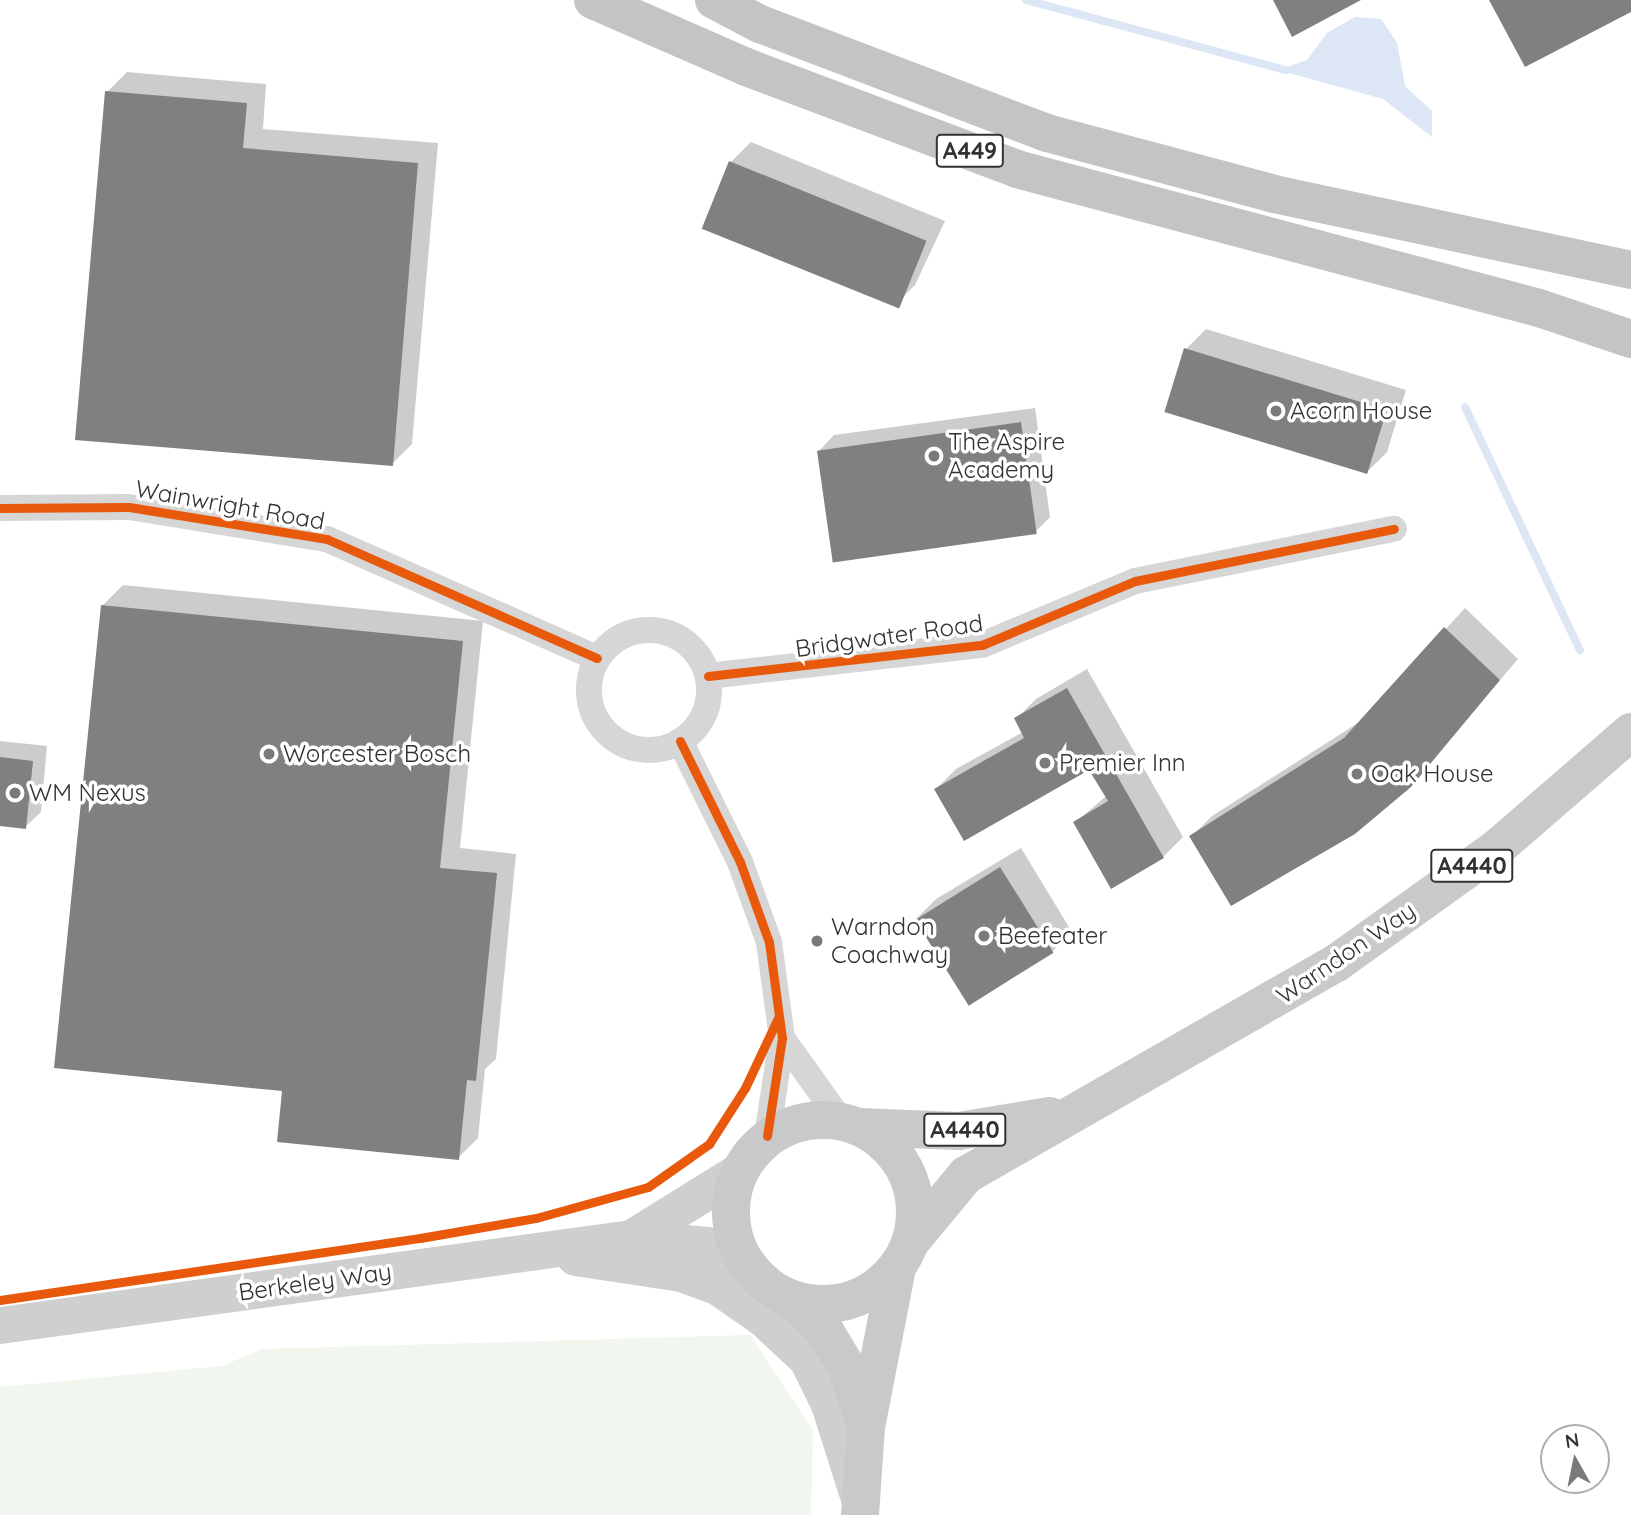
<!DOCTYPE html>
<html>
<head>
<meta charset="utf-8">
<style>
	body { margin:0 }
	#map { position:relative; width:1631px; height:1515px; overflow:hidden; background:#fff; font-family:Quicksand,sans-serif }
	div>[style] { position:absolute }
	.green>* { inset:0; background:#f1f6ee }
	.water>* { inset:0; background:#dce6f4 }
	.shadow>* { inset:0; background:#0003 }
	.stream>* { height:8px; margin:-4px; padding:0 4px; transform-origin:4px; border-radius:4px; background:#dce6f4 }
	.building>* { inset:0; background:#808080; transform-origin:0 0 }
	.street>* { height:26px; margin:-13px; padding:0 13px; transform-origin:13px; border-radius:13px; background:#d6d6d6 }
	.street>.ring { margin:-13px; padding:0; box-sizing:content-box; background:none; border:26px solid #d6d6d6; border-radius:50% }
	.secondary>* { height:37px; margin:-18.5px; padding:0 18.5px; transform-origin:18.5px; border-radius:18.5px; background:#cfcfcf }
	.primary>* { height:38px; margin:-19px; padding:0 19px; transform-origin:19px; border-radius:19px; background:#c9c9c9 }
	.primary>.ring { margin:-19px; padding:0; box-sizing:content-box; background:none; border:38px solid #c9c9c9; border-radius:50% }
	.highway>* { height:38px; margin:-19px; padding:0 19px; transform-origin:19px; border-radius:19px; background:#c4c4c4 }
	.cycleway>* { height:9px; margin:-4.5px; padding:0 4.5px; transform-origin:4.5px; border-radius:4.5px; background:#e8590c }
	.dots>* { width:19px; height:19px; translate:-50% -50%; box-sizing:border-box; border:4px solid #fff; border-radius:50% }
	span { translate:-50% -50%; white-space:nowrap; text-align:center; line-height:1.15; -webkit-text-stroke:7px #fff; paint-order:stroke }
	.shield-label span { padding:2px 5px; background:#fff; border:2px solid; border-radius:5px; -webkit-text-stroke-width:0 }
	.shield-label { font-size:23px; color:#323232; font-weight:700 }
	.poi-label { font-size:24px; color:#323232 }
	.left { translate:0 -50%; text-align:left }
	.street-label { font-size:24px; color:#323232 }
	.north { position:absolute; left:1540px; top:1424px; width:70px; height:70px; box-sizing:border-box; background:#fff; border:2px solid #adadad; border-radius:50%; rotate:351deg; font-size:19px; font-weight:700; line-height:28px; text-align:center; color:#323232 }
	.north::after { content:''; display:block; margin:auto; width:24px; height:32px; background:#7a7a7a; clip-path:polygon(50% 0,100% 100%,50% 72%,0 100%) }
</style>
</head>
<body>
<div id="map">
	<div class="green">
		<div style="clip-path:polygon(750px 1335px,813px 1430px,811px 1515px,0 1515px,0 1387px,222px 1366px,262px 1349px)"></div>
	</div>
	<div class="water">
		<div style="clip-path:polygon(1355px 17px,1381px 19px,1397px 43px,1405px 86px,1432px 111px,1432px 137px,1383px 99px,1278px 70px,1307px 60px,1327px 33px)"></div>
	</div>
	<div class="shadow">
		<div style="clip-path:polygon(127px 72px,266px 84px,263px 129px,438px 143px,412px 444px,392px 464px,107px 92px)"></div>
		<div style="clip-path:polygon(751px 142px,945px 221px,915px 285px,895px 305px,731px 162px)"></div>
		<div style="clip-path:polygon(1206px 329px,1406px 390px,1387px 452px,1367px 472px,1186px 349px)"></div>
		<div style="clip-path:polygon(1035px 408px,1050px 517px,1035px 532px,819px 451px,834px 435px)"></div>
		<div style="clip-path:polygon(123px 585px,483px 621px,460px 848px,516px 854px,496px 1059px,485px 1069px,478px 1138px,458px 1158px,284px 1090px,103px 605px)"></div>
		<div style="clip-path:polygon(1465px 608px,1518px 659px,1410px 786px,1192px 836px,1212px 816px,1361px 721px)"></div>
		<div style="clip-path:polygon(1087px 669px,1183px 837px,1163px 857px,1075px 823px,1106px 796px,1090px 768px,936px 789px,956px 769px,1023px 732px,1016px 719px,1036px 699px)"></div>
		<div style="clip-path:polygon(0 741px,47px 746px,41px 812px,25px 827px,0 825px)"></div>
		<div style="clip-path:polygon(1021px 848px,1072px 932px,1052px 952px,916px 919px,936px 899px)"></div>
	</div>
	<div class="stream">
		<div style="left:1026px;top:0;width:269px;rotate:15.1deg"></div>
		<div style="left:1465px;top:407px;width:269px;rotate:64.7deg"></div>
	</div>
	<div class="building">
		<div style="clip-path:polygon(1273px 0,1361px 0,1292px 37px)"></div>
		<div style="clip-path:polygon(1489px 0,1631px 0,1631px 12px,1525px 67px)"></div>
		<div style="clip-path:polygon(105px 91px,247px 103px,243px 148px,418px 163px,393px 466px,75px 440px)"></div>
		<div style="left:729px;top:161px;width:213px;height:73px;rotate:22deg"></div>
		<div style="left:1184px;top:348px;width:212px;height:67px;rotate:17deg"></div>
		<div style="left:1021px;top:422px;width:113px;height:206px;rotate:82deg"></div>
		<div style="clip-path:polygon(101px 605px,463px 641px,440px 868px,497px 873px,476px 1081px,467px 1080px,459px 1160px,277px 1142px,282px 1091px,54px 1068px)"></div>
		<div style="clip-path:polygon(1444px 627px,1500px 680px,1411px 787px,1355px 834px,1231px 906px,1189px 836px,1344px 738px)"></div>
		<div style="clip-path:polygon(1067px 688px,1164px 858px,1111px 889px,1073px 822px,1108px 801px,1089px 770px,964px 841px,934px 789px,1024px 738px,1014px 718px)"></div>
		<div style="clip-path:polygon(0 757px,33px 761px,26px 829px,0 826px)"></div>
		<div style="left:1000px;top:867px;width:101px;height:100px;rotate:58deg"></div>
	</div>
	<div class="street">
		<div style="left:0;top:508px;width:129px;rotate:-0.4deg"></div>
		<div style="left:129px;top:507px;width:201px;rotate:9.2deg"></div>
		<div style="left:327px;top:539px;width:295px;rotate:23.8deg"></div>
		<div class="ring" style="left:589px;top:630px;width:94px;height:94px"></div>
		<div style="left:708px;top:676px;width:276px;rotate:-6.5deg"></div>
		<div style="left:982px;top:645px;width:166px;rotate:-22.7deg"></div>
		<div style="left:1135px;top:581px;width:264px;rotate:-11.4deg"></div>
		<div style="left:680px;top:741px;width:135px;rotate:63.6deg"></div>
		<div style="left:740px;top:862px;width:85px;rotate:70.1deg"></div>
		<div style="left:769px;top:942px;width:97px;rotate:82.3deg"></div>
		<div style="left:782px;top:1038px;width:99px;rotate:98.7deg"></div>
		<div style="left:782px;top:1038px;width:103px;rotate:54.5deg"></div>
	</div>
	<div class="secondary">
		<div style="left:631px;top:1238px;width:127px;rotate:-31.8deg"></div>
		<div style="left:575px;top:1257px;width:107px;rotate:8.6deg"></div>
		<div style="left:681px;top:1273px;width:38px;rotate:20deg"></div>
		<div style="left:717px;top:1286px;width:56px;rotate:34.8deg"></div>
		<div style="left:763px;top:1318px;width:60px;rotate:43deg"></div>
		<div style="left:807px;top:1359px;width:50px;rotate:63.9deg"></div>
		<div style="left:829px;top:1404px;width:103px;rotate:72.4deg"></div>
		<div style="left:0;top:1325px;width:637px;rotate:-7.85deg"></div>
		<div style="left:631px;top:1238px;width:76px;rotate:5.3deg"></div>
		<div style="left:707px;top:1245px;width:45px;rotate:24.9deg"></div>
	</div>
	<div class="primary">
		<div class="ring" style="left:731px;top:1120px;width:146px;height:146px"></div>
		<div style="left:860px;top:1127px;width:99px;rotate:2.3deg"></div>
		<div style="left:959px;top:1131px;width:92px;rotate:-9.4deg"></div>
		<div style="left:912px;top:1240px;width:85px;rotate:-50.3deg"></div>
		<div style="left:966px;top:1175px;width:425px;rotate:-29.8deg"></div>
		<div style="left:1335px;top:964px;width:199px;rotate:-35.6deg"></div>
		<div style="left:1497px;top:848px;width:177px;rotate:-40.9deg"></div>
		<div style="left:791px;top:1299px;width:47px;rotate:43.3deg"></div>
		<div style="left:825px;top:1331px;width:39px;rotate:59deg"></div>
		<div style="left:845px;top:1364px;width:65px;rotate:71deg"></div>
		<div style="left:860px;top:1515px;width:88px;rotate:-86.1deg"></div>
		<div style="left:866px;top:1427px;width:162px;rotate:-79deg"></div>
	</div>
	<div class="highway">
		<div style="left:593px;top:0;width:167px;rotate:23.6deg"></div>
		<div style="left:746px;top:67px;width:290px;rotate:20.6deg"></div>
		<div style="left:1017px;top:169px;width:540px;rotate:14.91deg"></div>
		<div style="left:1539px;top:308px;width:97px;rotate:18.6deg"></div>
		<div style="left:714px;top:0;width:52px;rotate:27.6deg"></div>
		<div style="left:760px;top:24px;width:307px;rotate:20.8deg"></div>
		<div style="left:1047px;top:133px;width:235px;rotate:15deg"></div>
		<div style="left:1274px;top:194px;width:365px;rotate:12deg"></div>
	</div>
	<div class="cycleway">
		<div style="left:0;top:508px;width:129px;rotate:-0.4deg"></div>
		<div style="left:129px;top:507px;width:201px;rotate:9.2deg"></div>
		<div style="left:327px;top:539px;width:295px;rotate:23.8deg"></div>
		<div style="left:708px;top:676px;width:276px;rotate:-6.5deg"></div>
		<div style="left:982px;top:645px;width:166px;rotate:-22.7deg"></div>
		<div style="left:1135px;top:581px;width:264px;rotate:-11.4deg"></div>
		<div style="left:680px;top:741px;width:135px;rotate:63.6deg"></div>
		<div style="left:740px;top:862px;width:85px;rotate:70.1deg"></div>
		<div style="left:769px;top:942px;width:97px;rotate:82.3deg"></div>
		<div style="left:782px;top:1038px;width:99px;rotate:98.7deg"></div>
		<div style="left:0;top:1300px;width:425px;rotate:-8.4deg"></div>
		<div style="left:420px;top:1238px;width:118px;rotate:-9.8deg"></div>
		<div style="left:536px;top:1218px;width:116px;rotate:-15.5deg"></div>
		<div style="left:648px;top:1187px;width:75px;rotate:-35.2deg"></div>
		<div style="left:709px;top:1144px;width:67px;rotate:-57.3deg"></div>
		<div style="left:745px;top:1088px;width:77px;rotate:-64.8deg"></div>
	</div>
	<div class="dots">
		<div style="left:1276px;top:411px;background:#7a7a7a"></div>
		<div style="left:934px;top:456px;background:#7a7a7a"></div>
		<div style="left:269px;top:754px;background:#7a7a7a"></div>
		<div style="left:1045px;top:763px;background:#7a7a7a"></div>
		<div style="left:1357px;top:774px;background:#7a7a7a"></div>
		<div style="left:15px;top:793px;background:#7a7a7a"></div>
		<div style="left:984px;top:936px;background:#7a7a7a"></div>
		<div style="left:817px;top:941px;background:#7a7a7a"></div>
	</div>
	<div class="shield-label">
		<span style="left:970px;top:151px">A449</span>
		<span style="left:1472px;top:866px">A4440</span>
		<span style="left:965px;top:1130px">A4440</span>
	</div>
	<div class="poi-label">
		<span class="left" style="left:1290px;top:411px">Acorn House</span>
		<span class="left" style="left:948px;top:456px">The Aspire<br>Academy</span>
		<span class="left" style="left:283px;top:754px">Worcester Bosch</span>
		<span class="left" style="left:1059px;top:763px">Premier Inn</span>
		<span class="left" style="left:1371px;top:774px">Oak House</span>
		<span class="left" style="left:29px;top:793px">WM Nexus</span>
		<span class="left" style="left:831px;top:941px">Warndon<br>Coachway</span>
		<span class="left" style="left:998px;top:936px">Beefeater</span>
	</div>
	<div class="street-label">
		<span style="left:230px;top:505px;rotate:10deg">Wainwright Road</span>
		<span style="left:889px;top:636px;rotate:-8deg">Bridgwater Road</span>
		<span style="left:1346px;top:953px;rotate:-34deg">Warndon Way</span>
		<span style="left:315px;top:1282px;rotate:-8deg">Berkeley Way</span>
	</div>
	<div class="north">N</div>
</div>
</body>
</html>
